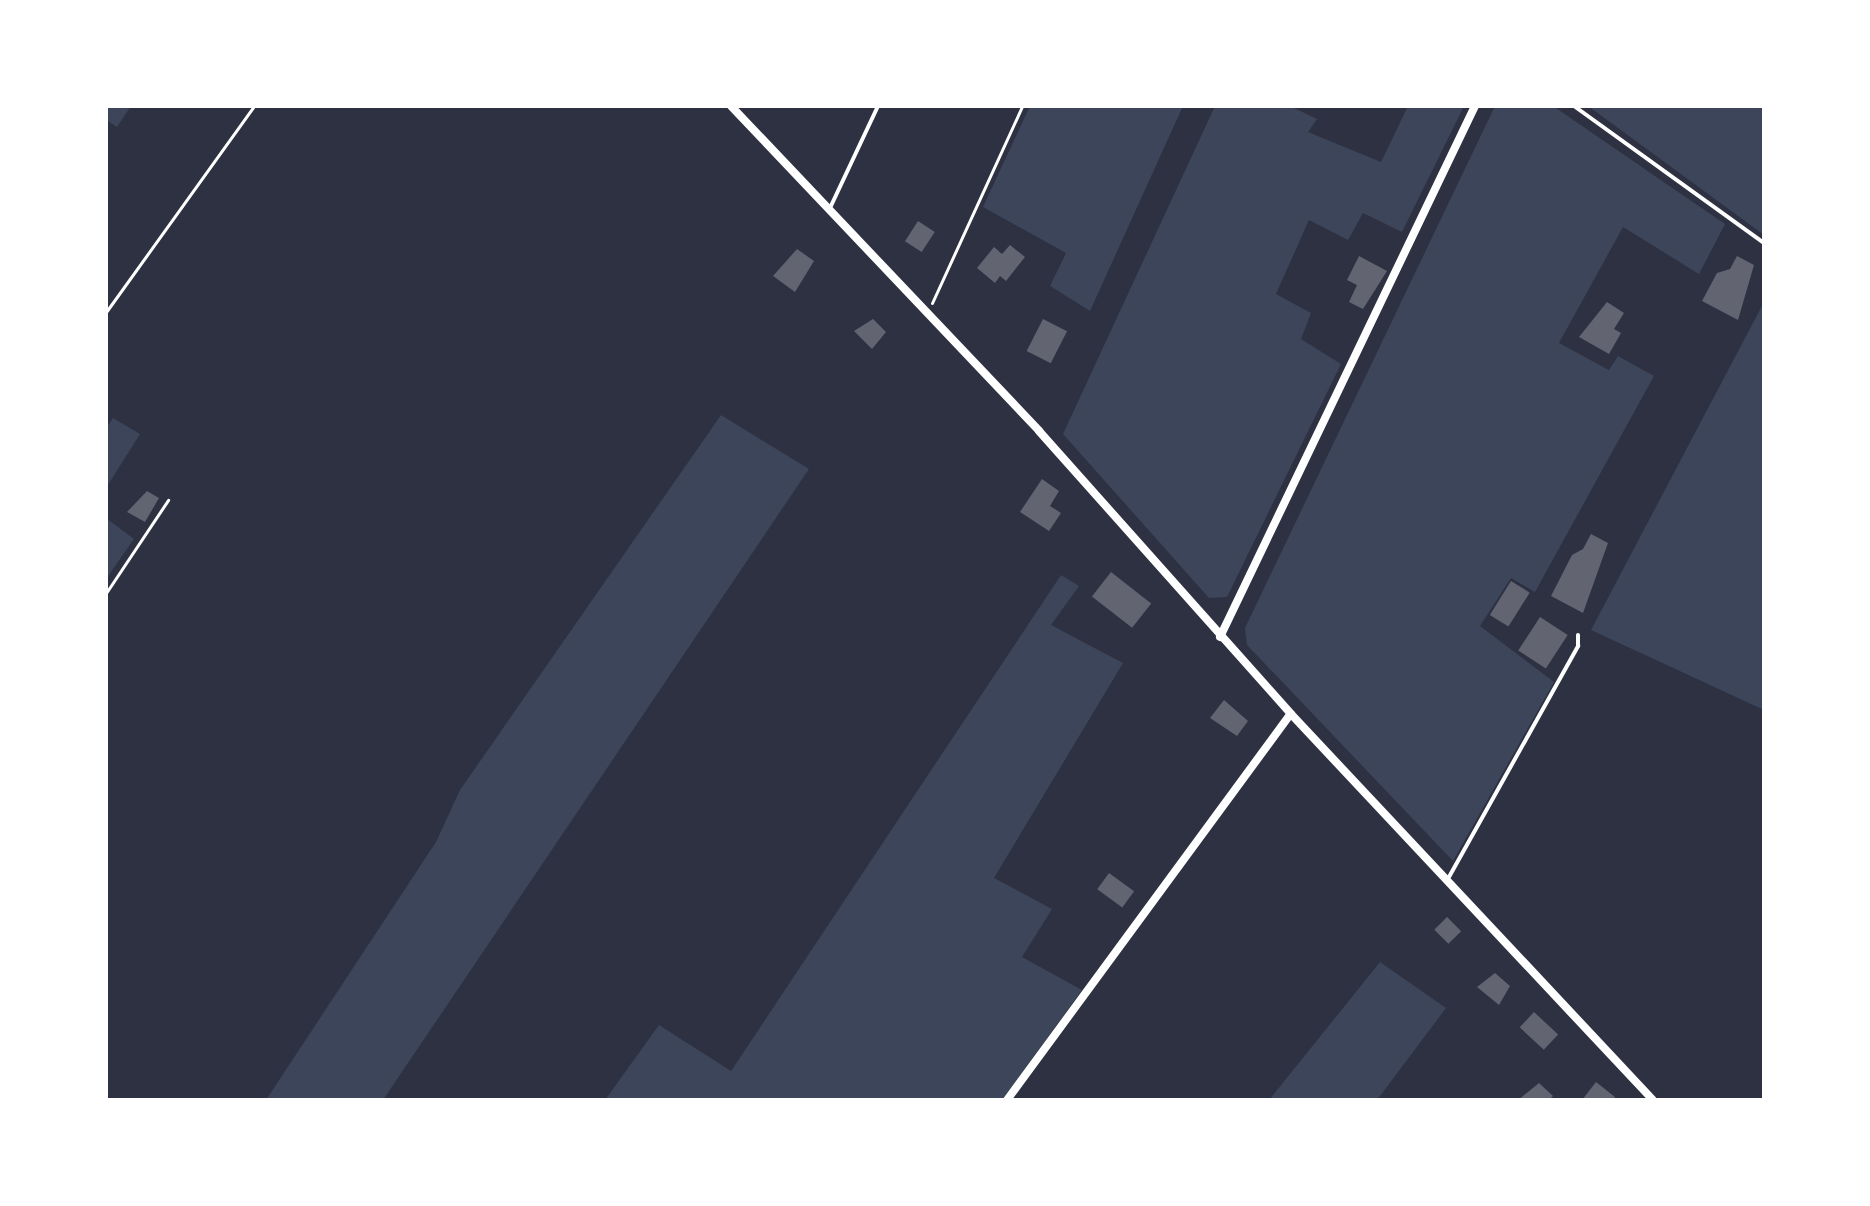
<!DOCTYPE html>
<html>
<head>
<meta charset="utf-8">
<style>
	body { margin:0 }
	#map { position:relative; width:1870px; height:1206px; overflow:hidden; background:#2d3142; font-family:"PT Sans",sans-serif }
	div>[style] { position:absolute }
	.green>* { inset:0; background:#3c4559 }
	.building>* { inset:0; background:#626471; transform-origin:0 0 }
	.path>* { height:3px; margin:-1.5px; padding:0 1.5px; transform-origin:1.5px; border-radius:1.5px; background:#fff }
	.service>* { height:4px; margin:-2px; padding:0 2px; transform-origin:2px; border-radius:2px; background:#fff }
	.minor>* { height:8px; margin:-4px; padding:0 4px; transform-origin:4px; border-radius:4px; background:#fff }
	span { translate:-50% -50%; white-space:nowrap; text-align:center; line-height:1.15; -webkit-text-stroke:6px #fff; paint-order:stroke }
	.frame { position:absolute; inset:0; border:108px solid #fff; pointer-events:none }
</style>
</head>
<body>
<div id="map">
	<div class="green">
		<div style="clip-path:polygon(106px 106px,131px 106px,117px 127px,106px 120px)"></div>
		<div style="clip-path:polygon(1030px 106px,1183px 106px,1090px 311px,1050px 286px,1066px 253px,983px 207px)"></div>
		<div style="clip-path:polygon(1215px 106px,1290px 106px,1317px 119px,1308px 132px,1381px 162px,1408px 106px,1464px 106px,1402px 232px,1363px 213px,1348px 240px,1309px 220px,1276px 294px,1311px 313px,1301px 339px,1341px 364px,1227px 597px,1209px 598px,1063px 434px)"></div>
		<div style="clip-path:polygon(1495px 106px,1553px 106px,1725px 224px,1699px 274px,1623px 227px,1559px 343px,1609px 370px,1618px 356px,1654px 376px,1535px 592px,1511px 578px,1480px 626px,1554px 682px,1453px 861px,1247px 645px,1245px 628px)"></div>
		<div style="clip-path:polygon(1588px 106px,1764px 106px,1764px 235px)"></div>
		<div style="clip-path:polygon(1764px 302px,1764px 710px,1591px 630px)"></div>
		<div style="clip-path:polygon(721px 415px,809px 469px,383px 1100px,266px 1100px,436px 842px,460px 790px)"></div>
		<div style="clip-path:polygon(113px 418px,140px 434px,106px 488px,106px 428px)"></div>
		<div style="clip-path:polygon(106px 518px,134px 539px,106px 579px)"></div>
		<div style="clip-path:polygon(1061px 575px,1079px 586px,1051px 625px,1123px 663px,994px 878px,1052px 909px,1022px 957px,1082px 990px,1002px 1100px,605px 1100px,659px 1025px,731px 1071px)"></div>
		<div style="clip-path:polygon(1380px 962px,1446px 1008px,1377px 1100px,1269px 1100px)"></div>
	</div>
	<div class="building">
		<div style="left:918px;top:221px;width:20px;height:24px;rotate:33deg"></div>
		<div style="clip-path:polygon(1010px 245px,1025px 257px,1006px 281px,1000px 276px,995px 283px,977px 268px,994px 247px,1002px 254px)"></div>
		<div style="clip-path:polygon(797px 249px,814px 261px,795px 292px,773px 276px)"></div>
		<div style="clip-path:polygon(1359px 256px,1387px 271px,1363px 309px,1349px 302px,1357px 285px,1347px 280px)"></div>
		<div style="clip-path:polygon(1737px 256px,1754px 265px,1738px 320px,1702px 301px,1717px 273px,1730px 269px)"></div>
		<div style="clip-path:polygon(1607px 302px,1624px 313px,1614px 329px,1621px 333px,1609px 354px,1579px 337px)"></div>
		<div style="clip-path:polygon(873px 319px,886px 332px,872px 349px,854px 331px)"></div>
		<div style="left:1043px;top:319px;width:27px;height:36px;rotate:27deg"></div>
		<div style="clip-path:polygon(1042px 479px,1059px 491px,1050px 506px,1061px 513px,1049px 531px,1020px 512px)"></div>
		<div style="clip-path:polygon(147px 491px,159px 498px,145px 522px,127px 512px)"></div>
		<div style="clip-path:polygon(1591px 534px,1608px 543px,1583px 613px,1551px 596px,1572px 555px,1583px 549px)"></div>
		<div style="left:1111px;top:572px;width:51px;height:31px;rotate:38deg"></div>
		<div style="left:1511px;top:581px;width:22px;height:40px;rotate:32deg"></div>
		<div style="left:1540px;top:617px;width:33px;height:40px;rotate:33deg"></div>
		<div style="clip-path:polygon(1224px 700px,1248px 721px,1237px 736px,1210px 718px)"></div>
		<div style="left:1109px;top:873px;width:31px;height:20px;rotate:36deg"></div>
		<div style="left:1447px;top:917px;width:20px;height:18px;rotate:45deg"></div>
		<div style="clip-path:polygon(1495px 973px,1510px 986px,1499px 1005px,1477px 987px)"></div>
		<div style="left:1534px;top:1012px;width:33px;height:21px;rotate:43deg"></div>
		<div style="clip-path:polygon(1596px 1082px,1615px 1097px,1613px 1100px,1582px 1100px)"></div>
		<div style="clip-path:polygon(1539px 1083px,1553px 1096px,1549px 1100px,1518px 1100px)"></div>
	</div>
	<div class="path">
		<div style="left:932px;top:303px;width:217px;rotate:-65.4deg"></div>
		<div style="left:106px;top:312px;width:254px;rotate:-54.3deg"></div>
		<div style="left:106px;top:593px;width:112px;rotate:-56.3deg"></div>
	</div>
	<div class="service">
		<div style="left:1574px;top:106px;width:234px;rotate:35.8deg"></div>
		<div style="left:830px;top:208px;width:113px;rotate:-64.8deg"></div>
		<div style="left:1449px;top:877px;width:265px;rotate:-60.8deg"></div>
		<div style="left:1578px;top:646px;width:11px;rotate:-90deg"></div>
	</div>
	<div class="minor">
		<div style="left:731px;top:106px;width:448px;rotate:46.5deg"></div>
		<div style="left:1039px;top:431px;width:379px;rotate:48.3deg"></div>
		<div style="left:1291px;top:714px;width:529px;rotate:46.84deg"></div>
		<div style="left:1220px;top:637px;width:589px;rotate:-64.35deg"></div>
		<div style="left:1007px;top:1100px;width:479px;rotate:-53.7deg"></div>
	</div>
	<div class="frame"></div>
</div>
</body>
</html>
